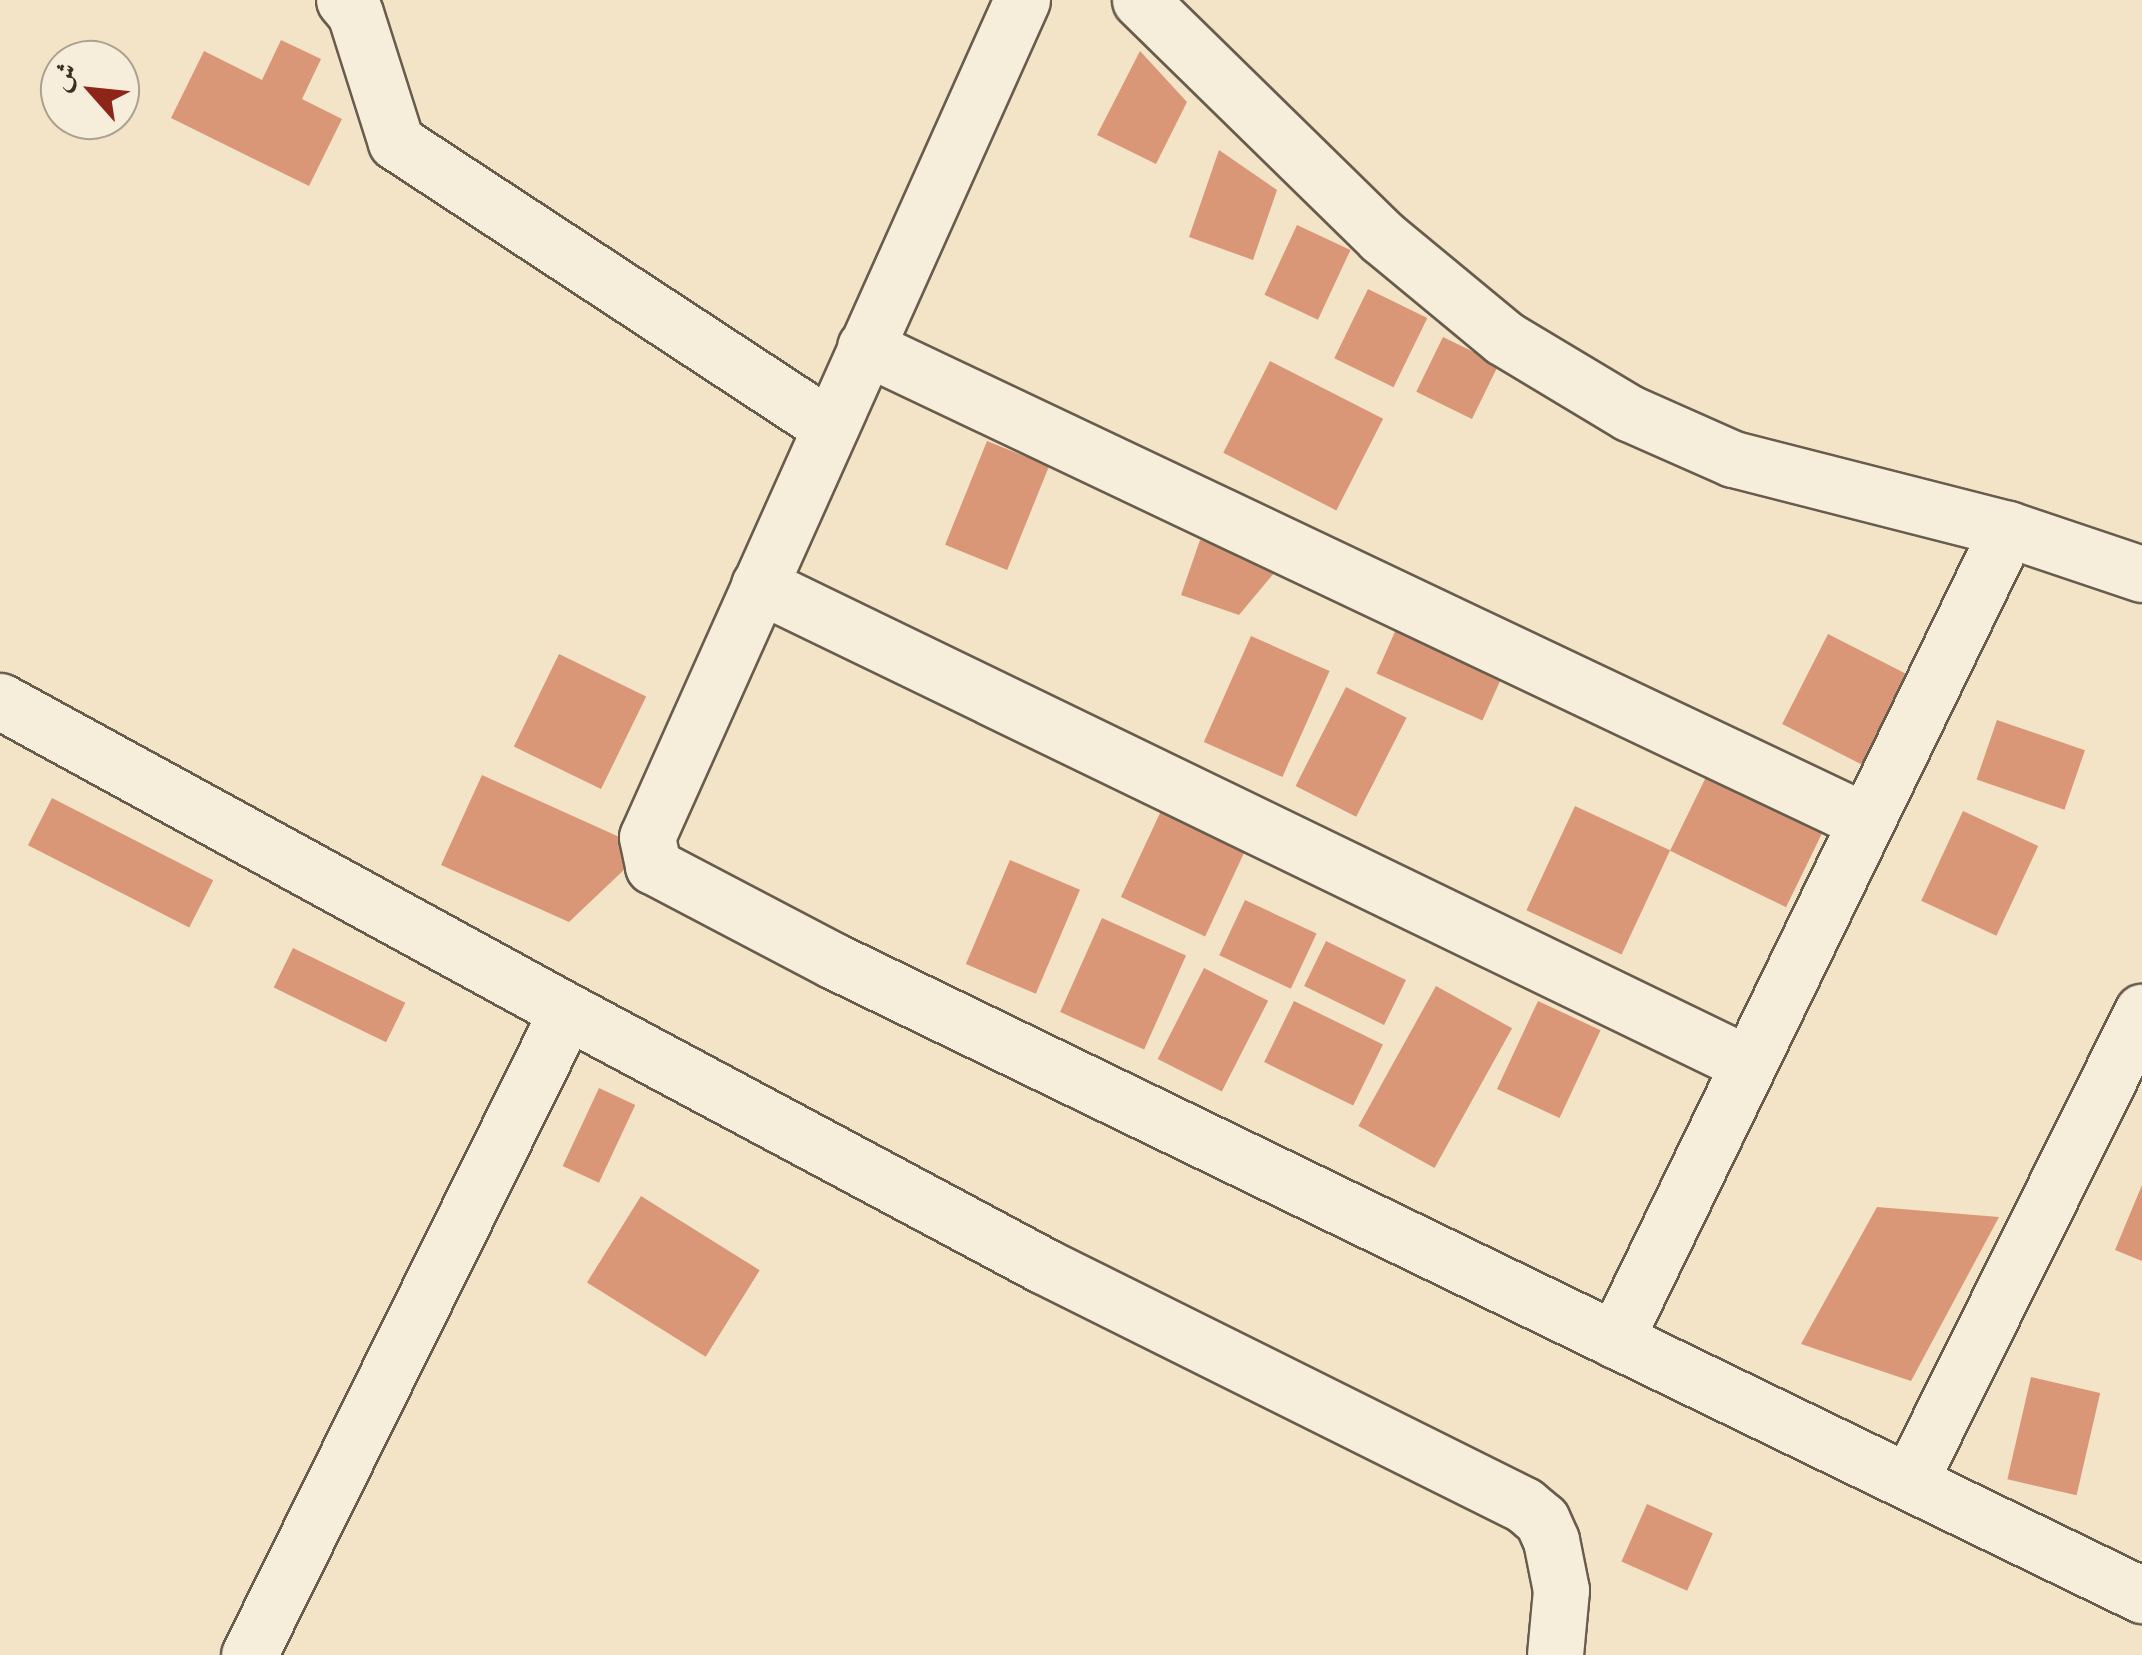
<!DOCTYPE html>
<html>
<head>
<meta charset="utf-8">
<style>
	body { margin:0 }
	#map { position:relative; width:2142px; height:1655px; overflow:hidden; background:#f3e4c8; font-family:"IM FELL Double Pica",Amiri,serif }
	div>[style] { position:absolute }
	.building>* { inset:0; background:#da9778; transform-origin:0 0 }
	.roads { filter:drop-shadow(2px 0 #685c4c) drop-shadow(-2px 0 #685c4c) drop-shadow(0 2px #685c4c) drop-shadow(0 -2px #685c4c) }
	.minor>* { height:55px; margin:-27.5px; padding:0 27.5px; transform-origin:27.5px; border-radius:27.5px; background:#f7eddb }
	span { translate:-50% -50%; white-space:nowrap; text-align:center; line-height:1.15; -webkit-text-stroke:8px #f7eddb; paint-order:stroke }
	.north { position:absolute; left:40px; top:40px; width:100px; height:100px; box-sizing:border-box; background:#f7eddb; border:2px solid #aba191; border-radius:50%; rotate:297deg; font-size:28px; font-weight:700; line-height:40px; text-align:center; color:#3a2f23 }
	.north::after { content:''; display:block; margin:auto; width:35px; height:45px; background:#8f2418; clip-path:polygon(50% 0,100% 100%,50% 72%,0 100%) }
</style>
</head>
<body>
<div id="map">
	<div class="building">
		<div style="clip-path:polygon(281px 40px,321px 59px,302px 99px,342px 119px,309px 186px,171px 118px,204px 51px,262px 80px)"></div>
		<div style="clip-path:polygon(1140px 51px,1187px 102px,1156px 164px,1097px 135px)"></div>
		<div style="clip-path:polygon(1219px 150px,1277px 190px,1253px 260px,1189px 237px)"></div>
		<div style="left:1297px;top:225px;width:59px;height:77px;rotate:25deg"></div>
		<div style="left:1368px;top:289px;width:66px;height:77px;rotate:26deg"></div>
		<div style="left:1443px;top:337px;width:62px;height:61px;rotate:26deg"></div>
		<div style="left:1270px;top:361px;width:127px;height:103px;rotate:27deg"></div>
		<div style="left:987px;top:441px;width:67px;height:112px;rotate:22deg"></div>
		<div style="clip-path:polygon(1200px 540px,1280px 566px,1239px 615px,1181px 595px)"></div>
		<div style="left:1398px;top:625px;width:116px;height:53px;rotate:24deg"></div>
		<div style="left:1828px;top:634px;width:93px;height:101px;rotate:27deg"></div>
		<div style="left:1251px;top:636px;width:86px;height:116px;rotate:24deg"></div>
		<div style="left:559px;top:654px;width:97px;height:103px;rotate:26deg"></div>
		<div style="left:1346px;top:687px;width:68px;height:111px;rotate:27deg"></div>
		<div style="left:1997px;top:720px;width:93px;height:63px;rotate:19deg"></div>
		<div style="clip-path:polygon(482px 775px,646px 849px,569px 922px,441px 865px)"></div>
		<div style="left:1706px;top:777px;width:129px;height:82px;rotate:26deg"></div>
		<div style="left:52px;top:798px;width:181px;height:53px;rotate:27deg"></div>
		<div style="left:1575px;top:806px;width:105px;height:115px;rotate:25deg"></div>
		<div style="left:1161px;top:811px;width:93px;height:95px;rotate:25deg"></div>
		<div style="left:1963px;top:811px;width:83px;height:99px;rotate:25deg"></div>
		<div style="left:1010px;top:860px;width:76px;height:113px;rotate:23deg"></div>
		<div style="left:1245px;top:900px;width:79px;height:61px;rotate:25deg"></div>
		<div style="left:1102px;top:918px;width:92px;height:103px;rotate:24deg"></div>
		<div style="left:1326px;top:941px;width:89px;height:50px;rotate:26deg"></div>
		<div style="left:293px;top:948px;width:125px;height:44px;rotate:26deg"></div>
		<div style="left:1204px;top:968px;width:72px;height:102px;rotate:27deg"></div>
		<div style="left:1436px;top:986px;width:87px;height:160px;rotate:29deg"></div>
		<div style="left:1294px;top:1001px;width:99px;height:68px;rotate:26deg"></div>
		<div style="left:1538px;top:1001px;width:69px;height:97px;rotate:25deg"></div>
		<div style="left:599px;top:1088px;width:40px;height:86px;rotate:25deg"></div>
		<div style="clip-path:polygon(2142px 1185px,2142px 1261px,2115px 1250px)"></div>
		<div style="left:641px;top:1196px;width:140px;height:102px;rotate:32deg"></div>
		<div style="clip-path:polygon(1877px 1207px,1999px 1217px,1911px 1381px,1801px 1344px)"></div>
		<div style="left:2031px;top:1377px;width:71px;height:105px;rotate:13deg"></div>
		<div style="left:1647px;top:1504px;width:72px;height:63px;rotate:24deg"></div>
	</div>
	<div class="roads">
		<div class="minor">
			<div style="left:344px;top:0;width:17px;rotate:50deg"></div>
			<div style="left:355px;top:13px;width:135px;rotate:72.4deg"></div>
			<div style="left:396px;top:142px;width:519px;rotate:33.29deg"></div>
			<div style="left:1022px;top:0;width:917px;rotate:114.13deg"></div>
			<div style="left:647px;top:837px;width:30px;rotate:78deg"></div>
			<div style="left:653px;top:866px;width:204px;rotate:27.7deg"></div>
			<div style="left:834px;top:961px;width:1454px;rotate:25.86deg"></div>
			<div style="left:1140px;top:0;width:339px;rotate:44.4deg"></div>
			<div style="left:1382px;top:237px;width:158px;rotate:39.6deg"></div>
			<div style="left:1504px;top:338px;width:146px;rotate:31deg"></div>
			<div style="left:1629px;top:413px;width:114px;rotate:23.9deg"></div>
			<div style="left:1733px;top:459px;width:284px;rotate:14.3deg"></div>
			<div style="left:2008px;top:529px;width:141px;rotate:18.6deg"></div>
			<div style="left:865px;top:347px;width:1107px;rotate:25.36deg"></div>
			<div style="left:759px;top:585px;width:1099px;rotate:25.84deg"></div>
			<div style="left:0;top:701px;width:646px;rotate:28.67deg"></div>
			<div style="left:567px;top:1011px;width:718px;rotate:116.28deg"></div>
			<div style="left:567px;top:1011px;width:541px;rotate:28.13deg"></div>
			<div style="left:1044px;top:1266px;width:536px;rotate:26.47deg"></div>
			<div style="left:1524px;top:1505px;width:23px;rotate:40deg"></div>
			<div style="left:1542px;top:1520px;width:22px;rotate:66deg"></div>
			<div style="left:1551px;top:1540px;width:51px;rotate:78.7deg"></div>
			<div style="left:1561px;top:1590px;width:65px;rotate:95.3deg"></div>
			<div style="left:1615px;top:1340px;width:901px;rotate:-64.15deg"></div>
			<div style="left:1909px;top:1482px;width:525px;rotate:-63.63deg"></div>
		</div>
	</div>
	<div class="north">ش</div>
</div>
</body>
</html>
